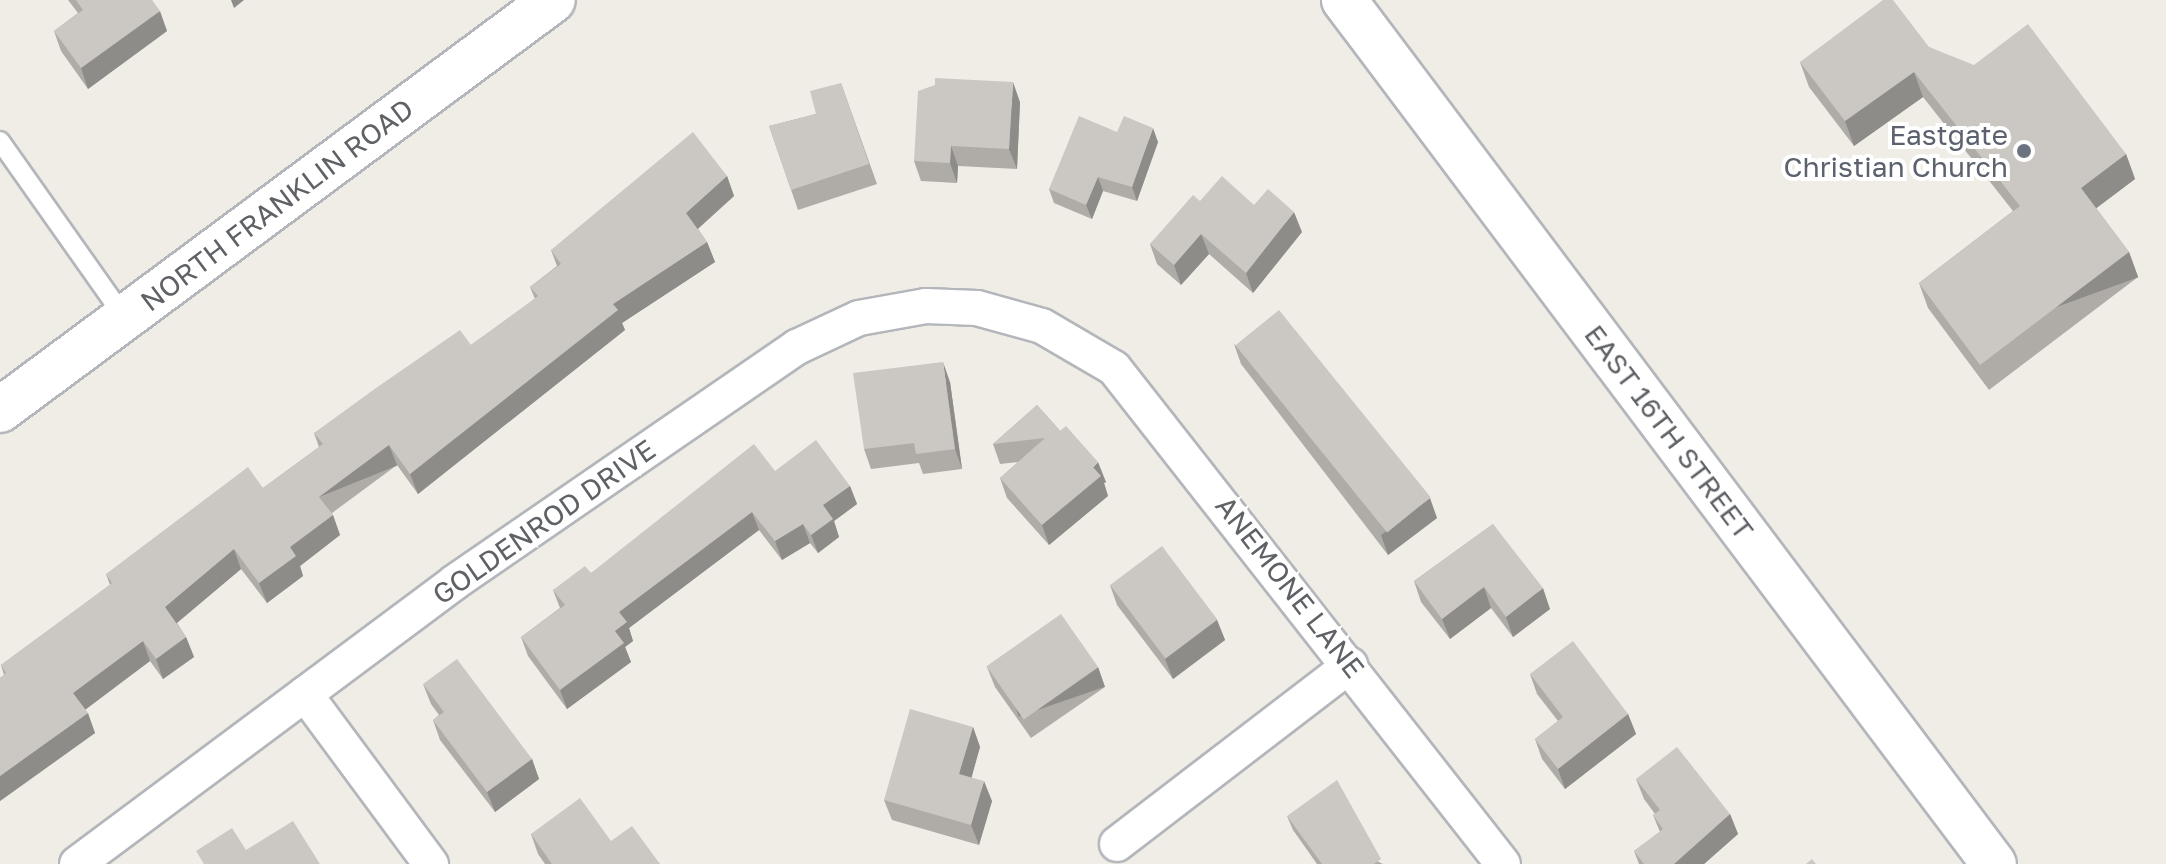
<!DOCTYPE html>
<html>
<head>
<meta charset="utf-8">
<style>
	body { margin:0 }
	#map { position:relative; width:2166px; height:864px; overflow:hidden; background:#efede6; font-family:"Golos Text",sans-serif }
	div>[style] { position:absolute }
	.roads { filter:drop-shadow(2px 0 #b3b6ba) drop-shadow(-2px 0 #b3b6ba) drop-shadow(0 2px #b3b6ba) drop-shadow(0 -2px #b3b6ba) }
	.service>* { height:18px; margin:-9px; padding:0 9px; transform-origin:9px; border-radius:9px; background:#fff }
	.minor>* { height:34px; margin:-17px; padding:0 17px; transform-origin:17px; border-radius:17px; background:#fff }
	.tertiary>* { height:44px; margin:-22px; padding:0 22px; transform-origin:22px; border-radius:22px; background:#fff }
	.secondary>* { height:44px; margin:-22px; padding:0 22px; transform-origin:22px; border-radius:22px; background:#fff }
	.wall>* { inset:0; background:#afaca8 }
	.shaded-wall>* { inset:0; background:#8e8c88; transform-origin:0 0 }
	.building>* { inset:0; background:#cbc8c3; transform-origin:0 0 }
	.dots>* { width:22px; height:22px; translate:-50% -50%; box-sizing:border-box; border:4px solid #fff; border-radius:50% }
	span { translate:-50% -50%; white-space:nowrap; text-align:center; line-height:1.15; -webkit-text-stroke:8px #fff; paint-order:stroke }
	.worship-label { font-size:28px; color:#5b616d }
	.right { translate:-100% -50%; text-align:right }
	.street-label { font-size:28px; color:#5e6165 }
</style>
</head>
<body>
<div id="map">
	<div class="roads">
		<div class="service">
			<div style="left:0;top:141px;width:217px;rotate:54.8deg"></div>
		</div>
		<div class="minor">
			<div style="left:305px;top:694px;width:212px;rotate:53.5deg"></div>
			<div style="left:1117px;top:844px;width:294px;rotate:-37.5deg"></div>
			<div style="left:77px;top:864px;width:472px;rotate:-36.7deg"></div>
			<div style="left:455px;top:582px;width:415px;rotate:-34.5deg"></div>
			<div style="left:797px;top:347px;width:68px;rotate:-25.1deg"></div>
			<div style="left:859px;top:318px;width:68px;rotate:-10.2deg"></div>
			<div style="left:926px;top:306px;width:51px;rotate:2.2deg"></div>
			<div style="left:977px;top:308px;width:67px;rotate:15.5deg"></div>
			<div style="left:1042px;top:326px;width:83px;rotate:30.3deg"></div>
			<div style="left:1114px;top:368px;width:630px;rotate:51.89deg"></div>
		</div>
		<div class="tertiary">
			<div style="left:1344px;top:0;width:1081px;rotate:53.05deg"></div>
		</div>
		<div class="secondary">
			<div style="left:0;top:410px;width:688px;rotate:-36.55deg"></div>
		</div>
	</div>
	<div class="wall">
		<div style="clip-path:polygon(68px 0,152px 0,167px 31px,88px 89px,61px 51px,54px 31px,78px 13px)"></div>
		<div style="clip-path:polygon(1929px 47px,2126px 154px,2135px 179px,2096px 208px,2129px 252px,2138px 277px,1989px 390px,1928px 308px,1919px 283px,2013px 211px,1923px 97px,1854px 146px,1809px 87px,1800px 62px)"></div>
		<div style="clip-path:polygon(841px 83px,877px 184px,798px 210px,769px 126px,816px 114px)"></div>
		<div style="clip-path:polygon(1020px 102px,1017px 169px,958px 166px,957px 183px,921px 181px,914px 161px)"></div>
		<div style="clip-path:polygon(1117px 132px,1158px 142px,1137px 201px,1103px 191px,1092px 219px,1054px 203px,1049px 189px)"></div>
		<div style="clip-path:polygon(727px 176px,734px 196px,698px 229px,707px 242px,715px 262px,622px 323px,625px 330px,418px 494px,397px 465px,332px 513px,340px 535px,300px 566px,303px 576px,267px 603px,241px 569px,177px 623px,186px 637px,194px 657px,163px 679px,150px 661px,85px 709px,95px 733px,0 801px,0 678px,4px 675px,1px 665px,110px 585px,106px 574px,263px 488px,319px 447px,314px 433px,471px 345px,535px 299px,530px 287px,557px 266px,551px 250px)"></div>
		<div style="clip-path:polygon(1200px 201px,1254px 205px,1302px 232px,1253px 293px,1209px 254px,1181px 285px,1157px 264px,1150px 244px)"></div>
		<div style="clip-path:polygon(1234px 344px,1437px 518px,1388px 555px,1241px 364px)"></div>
		<div style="clip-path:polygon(950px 382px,962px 469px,923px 474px,919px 463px,871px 469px,864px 449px)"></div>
		<div style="clip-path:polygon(1037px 405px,1106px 482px,1104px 483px,1108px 496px,1049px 545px,1007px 498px,1000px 478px,1018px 462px,1000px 464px,993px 444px)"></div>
		<div style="clip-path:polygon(775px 471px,850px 486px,857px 504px,834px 521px,839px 537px,818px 553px,810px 543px,782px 560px,759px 530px,629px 628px,633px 641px,625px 647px,631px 662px,567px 709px,528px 656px,521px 637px,560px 608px,553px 590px,591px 573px)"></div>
		<div style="clip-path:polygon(1493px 524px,1550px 609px,1513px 637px,1491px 608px,1450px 639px,1421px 602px,1414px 581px)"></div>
		<div style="clip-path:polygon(1110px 585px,1217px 620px,1225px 640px,1173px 679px,1117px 605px)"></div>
		<div style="clip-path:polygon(987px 667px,1098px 667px,1105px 687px,1031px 738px,995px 687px)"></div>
		<div style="clip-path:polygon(1530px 674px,1628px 714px,1636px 734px,1565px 789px,1542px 759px,1535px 739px,1558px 721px,1537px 694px)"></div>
		<div style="clip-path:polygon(423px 684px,532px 759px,539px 779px,495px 812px,440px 740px,433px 720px,439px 715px,431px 704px)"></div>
		<div style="clip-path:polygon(973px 727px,980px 747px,971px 777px,992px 801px,979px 845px,892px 820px,884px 800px)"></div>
		<div style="clip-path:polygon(1636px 779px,1730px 814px,1738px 834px,1704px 864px,1639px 864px,1634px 851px,1660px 832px,1653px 815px,1655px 814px,1644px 799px)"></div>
		<div style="clip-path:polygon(1287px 816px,1383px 864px,1317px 864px,1293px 830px)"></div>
		<div style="clip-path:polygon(531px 834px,611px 841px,660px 864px,545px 864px,538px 854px)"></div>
	</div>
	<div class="shaded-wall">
		<div style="clip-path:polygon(231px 0,244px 0,234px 8px)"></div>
		<div style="clip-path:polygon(160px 11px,167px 31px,88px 89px,81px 68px)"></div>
		<div style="clip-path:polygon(1914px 72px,1923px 97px,1854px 146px,1845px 121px)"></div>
		<div style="clip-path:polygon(1013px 82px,1020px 102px,1017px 169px,1009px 149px)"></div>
		<div style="clip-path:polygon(1153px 128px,1158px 142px,1137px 201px,1132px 187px)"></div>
		<div style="clip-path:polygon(951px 146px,958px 166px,957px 183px,950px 163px)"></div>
		<div style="clip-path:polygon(2126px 154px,2135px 179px,2090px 213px,2081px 188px)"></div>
		<div style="clip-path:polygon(727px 176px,734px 196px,693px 233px,686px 213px)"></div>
		<div style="clip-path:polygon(1098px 177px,1103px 191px,1092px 219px,1086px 205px)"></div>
		<div style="clip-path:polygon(1294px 212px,1302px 232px,1253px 293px,1246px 273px)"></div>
		<div style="clip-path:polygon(1201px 234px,1209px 254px,1181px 285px,1174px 265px)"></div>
		<div style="clip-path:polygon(707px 242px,715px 262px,622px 323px,625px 330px,418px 494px,410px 474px,613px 304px)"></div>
		<div style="left:2129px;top:252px;width:27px;height:187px;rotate:70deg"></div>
		<div style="clip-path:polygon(943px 362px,950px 382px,962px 469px,955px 449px)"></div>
		<div style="left:389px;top:445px;width:22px;height:87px;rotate:68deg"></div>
		<div style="clip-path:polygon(1098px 462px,1106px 482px,1104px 483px,1108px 496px,1049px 545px,1042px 525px)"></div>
		<div style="clip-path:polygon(850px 486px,857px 504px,834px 521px,839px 537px,818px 553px,811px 535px,823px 505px)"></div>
		<div style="clip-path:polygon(1430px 498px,1437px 518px,1388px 555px,1381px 535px)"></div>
		<div style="clip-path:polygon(752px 512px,759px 530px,629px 628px,633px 641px,625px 647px,631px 662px,567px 709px,560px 690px,615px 631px,619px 612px)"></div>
		<div style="clip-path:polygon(333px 515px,340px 535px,300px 566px,303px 576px,267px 603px,259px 583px,290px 547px)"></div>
		<div style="clip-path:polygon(803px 524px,810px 543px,782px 560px,775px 541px)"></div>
		<div style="clip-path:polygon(234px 549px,241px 569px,172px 627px,165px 607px)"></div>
		<div style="clip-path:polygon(1484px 587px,1491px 608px,1450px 639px,1442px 619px)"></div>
		<div style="clip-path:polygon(1543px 588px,1550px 609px,1513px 637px,1506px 617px)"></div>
		<div style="clip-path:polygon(1217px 620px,1225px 640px,1173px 679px,1165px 659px)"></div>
		<div style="clip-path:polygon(186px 637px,194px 657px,163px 679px,156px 659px)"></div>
		<div style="clip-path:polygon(143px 641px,150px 661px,81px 713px,73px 693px)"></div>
		<div style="left:1098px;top:667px;width:21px;height:91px;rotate:71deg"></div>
		<div style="clip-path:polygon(88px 713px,95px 733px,0 801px,0 776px)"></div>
		<div style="clip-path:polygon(1628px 714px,1636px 734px,1565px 789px,1558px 769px)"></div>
		<div style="clip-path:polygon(973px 727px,980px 747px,967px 794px,959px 774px)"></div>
		<div style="clip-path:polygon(532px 759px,539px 779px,495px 812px,487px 792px)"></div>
		<div style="clip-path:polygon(984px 781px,992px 801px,979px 845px,971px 825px)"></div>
		<div style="clip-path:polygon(1730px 814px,1738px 834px,1704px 864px,1674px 864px)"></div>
	</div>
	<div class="building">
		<div style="clip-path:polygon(76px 0,152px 0,160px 11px,81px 68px,54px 31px,83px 10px)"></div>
		<div style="clip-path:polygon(1883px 0,1893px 0,1929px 47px,1974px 65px,2028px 24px,2126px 154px,2081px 188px,2129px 252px,1980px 365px,1919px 283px,2020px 206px,1914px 72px,1845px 121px,1800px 62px)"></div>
		<div style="clip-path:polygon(935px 78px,1013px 82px,1009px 149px,951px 146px,950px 163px,914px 161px,918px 91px,935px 85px)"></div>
		<div style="clip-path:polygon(841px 83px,869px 164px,791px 190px,769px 126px,816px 114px,810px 91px)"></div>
		<div style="clip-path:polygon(1079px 116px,1117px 132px,1124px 116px,1153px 128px,1132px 187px,1098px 177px,1086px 205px,1049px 189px)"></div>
		<div style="clip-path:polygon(693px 132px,727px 176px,686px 213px,707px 242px,613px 304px,618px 310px,410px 474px,389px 445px,319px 497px,333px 515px,290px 547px,296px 556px,259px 583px,234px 549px,165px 607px,186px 637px,156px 659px,143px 641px,73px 693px,88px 713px,0 776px,0 678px,6px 673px,1px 665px,112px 583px,106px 574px,248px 467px,263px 488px,323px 444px,314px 433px,376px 388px,460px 330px,471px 345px,538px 296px,530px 287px,561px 264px,551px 250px)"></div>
		<div style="clip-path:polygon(1222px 176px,1254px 205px,1268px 189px,1294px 212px,1246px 273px,1201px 234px,1174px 265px,1150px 244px,1193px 195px,1200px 201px)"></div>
		<div style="left:1279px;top:310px;width:241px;height:56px;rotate:51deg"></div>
		<div style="clip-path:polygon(943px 362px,955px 449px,916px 454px,914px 443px,864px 449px,853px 373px)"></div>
		<div style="clip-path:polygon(1037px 405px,1060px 431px,1066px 426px,1098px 462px,1093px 467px,1101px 476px,1042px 525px,1000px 478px,1045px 438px,993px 444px)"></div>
		<div style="clip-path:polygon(816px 440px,850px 486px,823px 505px,833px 519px,811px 535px,803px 524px,775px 541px,752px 512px,619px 612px,627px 622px,615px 631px,624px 643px,560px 690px,521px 637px,565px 605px,553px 590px,585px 566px,591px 573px,754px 444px,775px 471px)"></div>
		<div style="clip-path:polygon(1493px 524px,1543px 588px,1506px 617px,1484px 587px,1442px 619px,1414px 581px)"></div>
		<div style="left:1162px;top:546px;width:92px;height:65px;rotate:53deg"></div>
		<div style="left:1061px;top:614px;width:65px;height:91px;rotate:55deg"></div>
		<div style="clip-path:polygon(1573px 641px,1628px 714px,1558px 769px,1535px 739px,1563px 717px,1530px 674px)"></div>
		<div style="clip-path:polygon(457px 659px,532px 759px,487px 792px,433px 720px,444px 712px,423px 684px)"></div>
		<div style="clip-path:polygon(910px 709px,973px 727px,959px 774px,984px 781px,971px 825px,884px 800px)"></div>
		<div style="clip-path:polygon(1677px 747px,1730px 814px,1674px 864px,1644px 864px,1634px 851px,1663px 829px,1653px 815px,1660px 810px,1636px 779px)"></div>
		<div style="clip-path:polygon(1337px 780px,1381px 859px,1374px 864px,1322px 864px,1287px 816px)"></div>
		<div style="clip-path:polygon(580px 798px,611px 841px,632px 826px,660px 864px,552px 864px,531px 834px)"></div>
		<div style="clip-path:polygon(293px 821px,320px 864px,204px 864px,196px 851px,232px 828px,246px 850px)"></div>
		<div style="clip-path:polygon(1812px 859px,1816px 864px,1806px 864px)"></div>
	</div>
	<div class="dots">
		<div style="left:2024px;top:151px;background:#6b7280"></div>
	</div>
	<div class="worship-label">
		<span class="right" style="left:2008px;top:151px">Eastgate<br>Christian Church</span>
	</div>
	<div class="street-label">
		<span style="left:277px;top:205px;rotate:-37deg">NORTH FRANKLIN ROAD</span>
		<span style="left:1669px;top:432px;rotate:53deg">EAST 16TH STREET</span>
		<span style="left:544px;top:522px;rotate:-35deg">GOLDENROD DRIVE</span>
		<span style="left:1290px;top:587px;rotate:52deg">ANEMONE LANE</span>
	</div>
</div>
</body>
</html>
